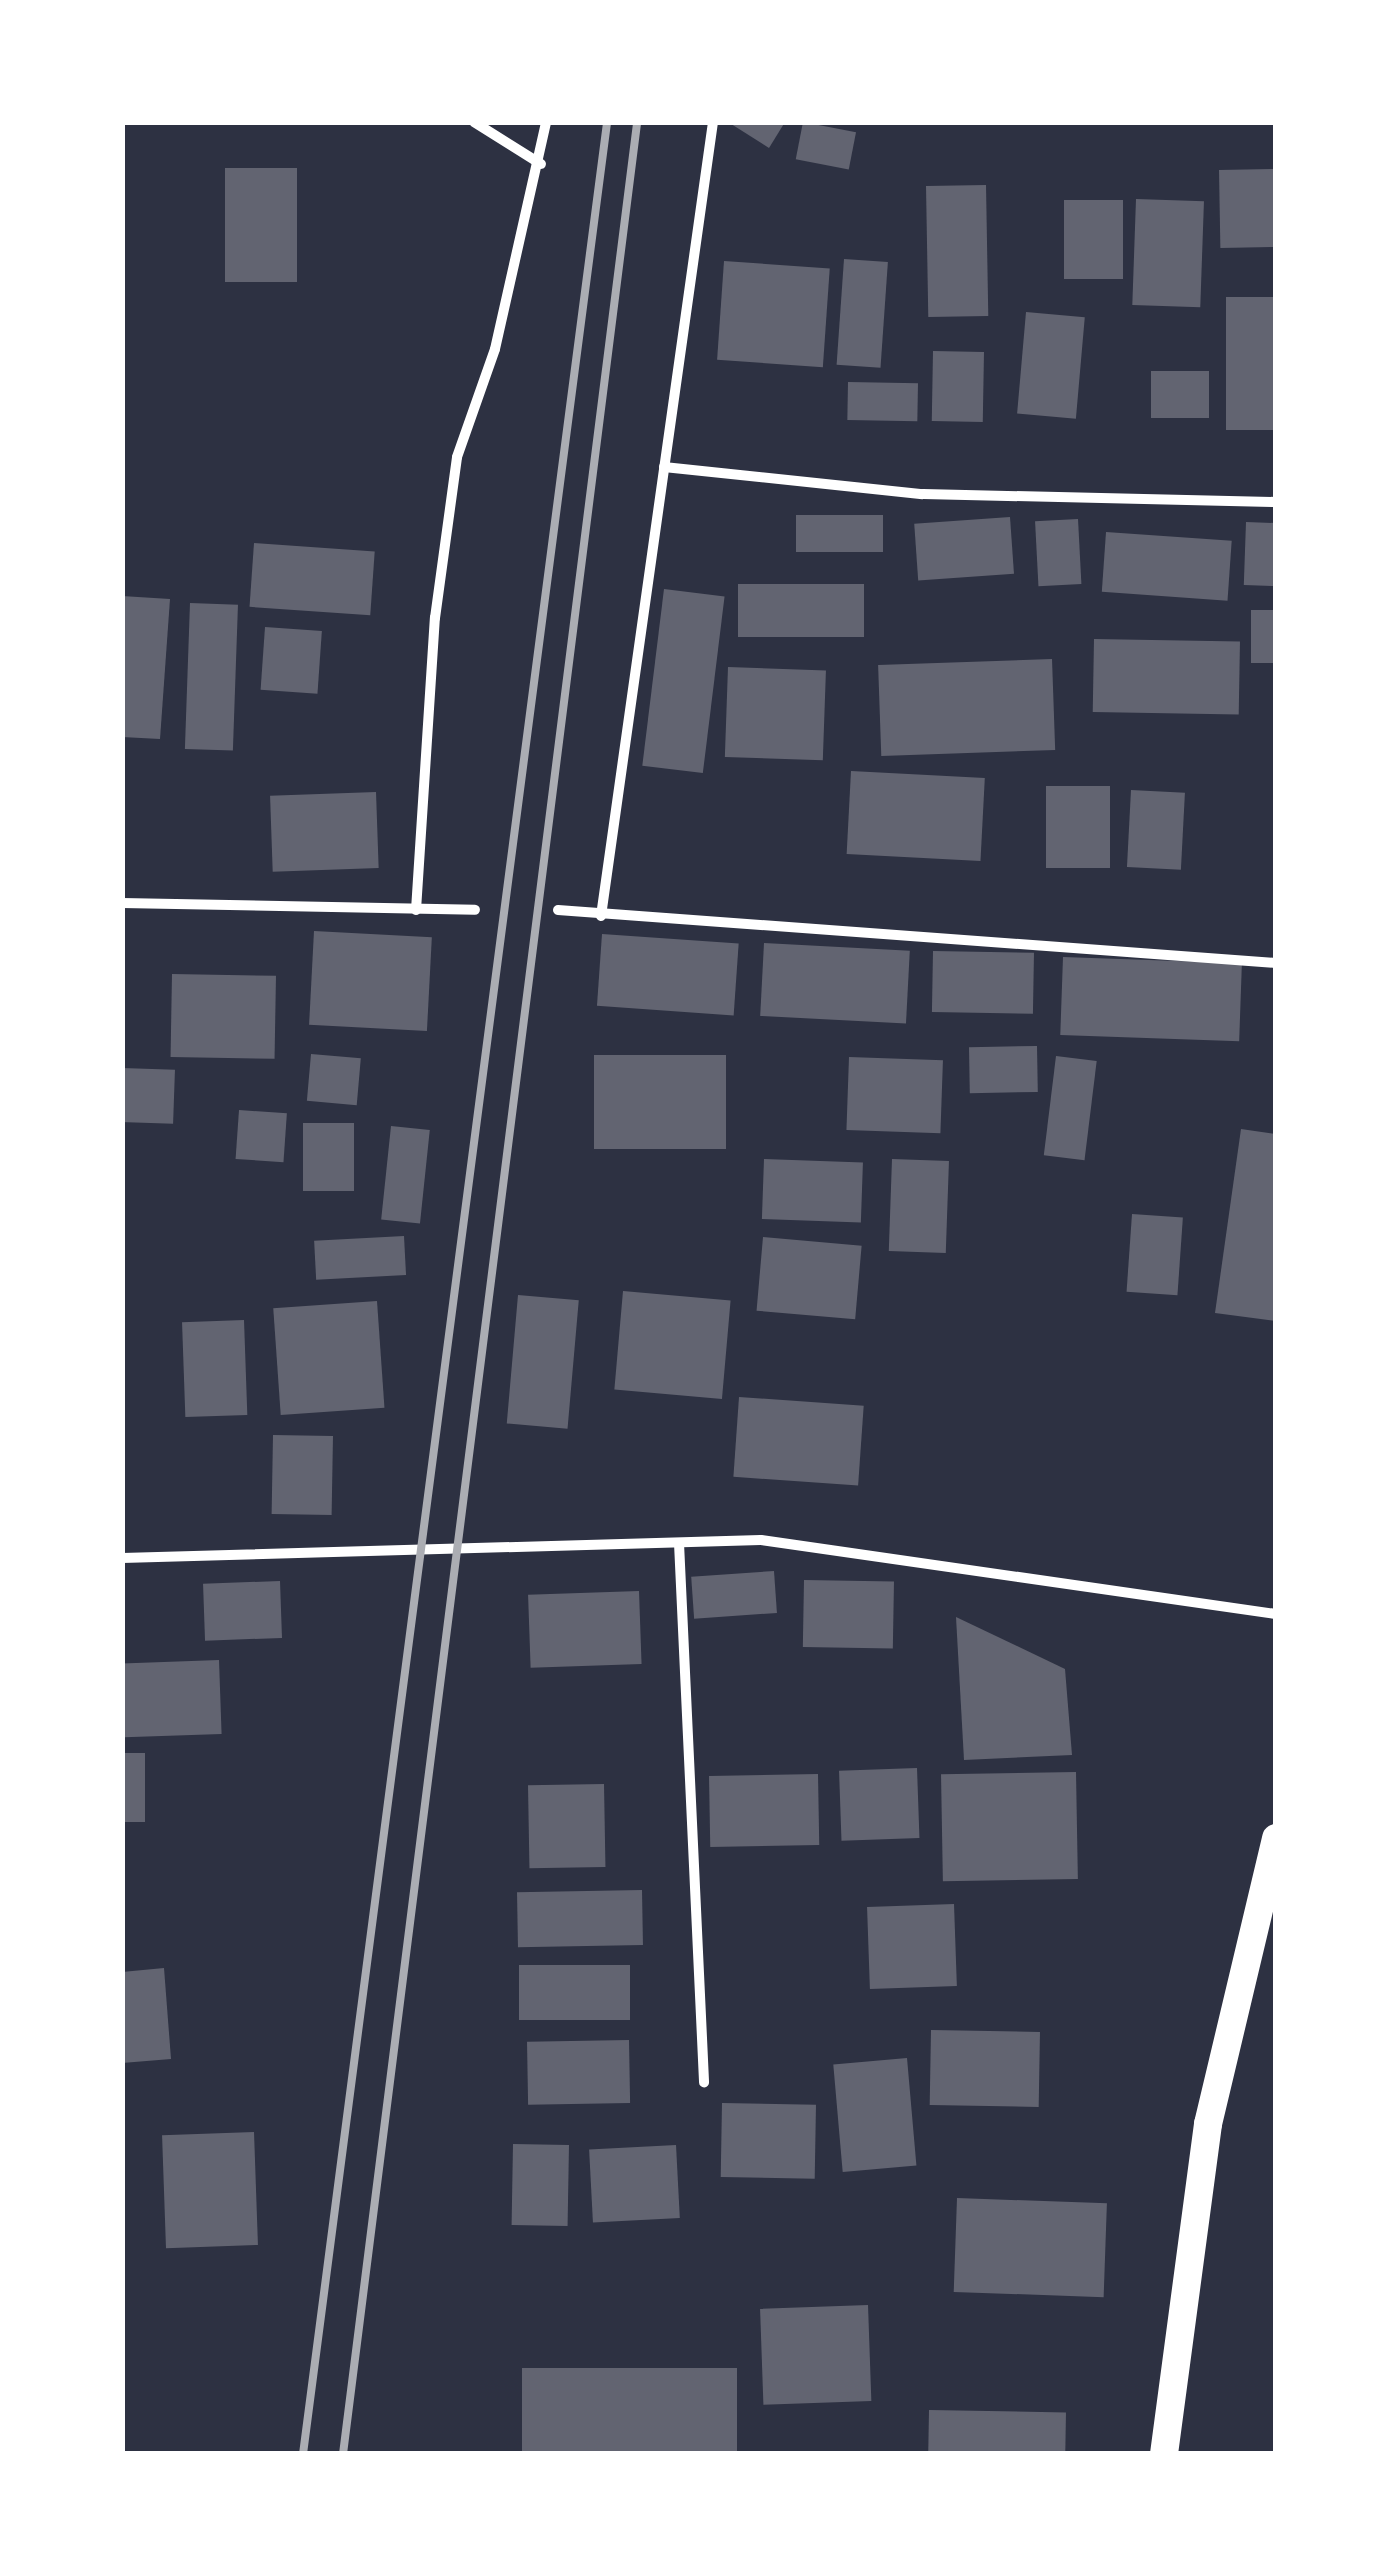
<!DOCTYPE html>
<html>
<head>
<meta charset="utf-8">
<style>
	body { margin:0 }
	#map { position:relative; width:1398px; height:2576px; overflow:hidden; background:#2d3142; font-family:Mulish,sans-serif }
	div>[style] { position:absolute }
	.building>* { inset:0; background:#626471; transform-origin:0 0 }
	.minor>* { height:10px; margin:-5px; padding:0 5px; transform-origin:5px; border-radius:5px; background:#fff }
	.trunk>* { height:28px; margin:-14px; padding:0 14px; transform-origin:14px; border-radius:14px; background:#fff }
	.rail>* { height:8px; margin:-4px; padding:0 4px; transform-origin:4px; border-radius:4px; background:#abadb3 }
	span { translate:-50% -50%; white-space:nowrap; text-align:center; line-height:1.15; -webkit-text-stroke:8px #fff; paint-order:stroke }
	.frame { position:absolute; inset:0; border:125px solid #fff; pointer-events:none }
</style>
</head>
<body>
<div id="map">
	<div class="building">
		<div style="clip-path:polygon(728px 122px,785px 122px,769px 148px)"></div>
		<div style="left:803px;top:122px;width:54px;height:38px;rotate:11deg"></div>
		<div style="left:225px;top:168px;width:72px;height:114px"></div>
		<div style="left:1273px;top:169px;width:78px;height:54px;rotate:89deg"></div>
		<div style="left:986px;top:185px;width:131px;height:60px;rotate:89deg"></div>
		<div style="left:1136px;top:199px;width:68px;height:106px;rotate:2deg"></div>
		<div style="left:1064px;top:200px;width:59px;height:79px"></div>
		<div style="left:844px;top:259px;width:44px;height:106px;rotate:4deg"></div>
		<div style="left:724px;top:261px;width:106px;height:99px;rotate:4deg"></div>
		<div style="left:1276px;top:297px;width:133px;height:50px;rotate:90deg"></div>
		<div style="left:1026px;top:312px;width:59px;height:102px;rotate:5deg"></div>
		<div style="left:933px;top:351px;width:51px;height:70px;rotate:1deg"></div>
		<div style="left:1151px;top:371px;width:58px;height:47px"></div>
		<div style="left:848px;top:382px;width:70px;height:38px;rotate:1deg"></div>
		<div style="left:796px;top:515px;width:87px;height:37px"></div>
		<div style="left:1010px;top:517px;width:57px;height:96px;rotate:86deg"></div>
		<div style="left:1078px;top:519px;width:65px;height:43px;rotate:87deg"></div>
		<div style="left:1246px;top:522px;width:30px;height:63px;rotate:2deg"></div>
		<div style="left:1106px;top:532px;width:126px;height:60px;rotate:4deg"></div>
		<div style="left:254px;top:543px;width:121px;height:64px;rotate:4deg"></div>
		<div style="left:738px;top:584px;width:126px;height:53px"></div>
		<div style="left:664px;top:589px;width:61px;height:178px;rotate:7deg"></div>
		<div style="clip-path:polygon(122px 596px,170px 599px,160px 739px,122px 737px)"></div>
		<div style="left:190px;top:603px;width:48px;height:146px;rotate:2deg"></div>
		<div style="left:1276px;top:610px;width:53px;height:25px;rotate:90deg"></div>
		<div style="left:265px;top:627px;width:57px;height:63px;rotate:4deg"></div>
		<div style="left:1094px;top:639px;width:146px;height:73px;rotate:1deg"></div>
		<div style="left:1052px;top:659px;width:91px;height:174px;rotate:88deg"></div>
		<div style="left:728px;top:667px;width:98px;height:90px;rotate:2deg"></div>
		<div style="left:851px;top:771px;width:134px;height:83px;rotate:3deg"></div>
		<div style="left:1046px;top:786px;width:64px;height:82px"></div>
		<div style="left:1131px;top:790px;width:54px;height:77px;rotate:3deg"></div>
		<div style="left:376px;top:792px;width:76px;height:106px;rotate:88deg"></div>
		<div style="left:314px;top:931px;width:118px;height:94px;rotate:3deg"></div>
		<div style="left:602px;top:934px;width:137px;height:72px;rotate:4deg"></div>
		<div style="left:764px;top:943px;width:146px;height:73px;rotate:3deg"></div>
		<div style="left:933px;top:951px;width:101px;height:61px;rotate:1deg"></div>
		<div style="left:1063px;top:957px;width:179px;height:78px;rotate:2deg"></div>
		<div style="left:172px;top:974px;width:104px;height:83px;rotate:1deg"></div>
		<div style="left:1037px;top:1046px;width:46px;height:68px;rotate:89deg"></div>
		<div style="left:311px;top:1054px;width:50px;height:47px;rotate:5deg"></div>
		<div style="left:594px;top:1055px;width:132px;height:94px"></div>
		<div style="left:1056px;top:1056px;width:41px;height:100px;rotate:7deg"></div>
		<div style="left:849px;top:1057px;width:94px;height:73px;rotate:2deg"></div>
		<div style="left:122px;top:1068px;width:53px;height:54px;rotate:2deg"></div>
		<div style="left:239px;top:1110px;width:48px;height:49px;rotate:4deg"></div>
		<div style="left:303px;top:1123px;width:51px;height:68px"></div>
		<div style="left:391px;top:1126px;width:39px;height:94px;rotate:6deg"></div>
		<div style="clip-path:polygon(1241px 1129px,1276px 1134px,1276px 1321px,1215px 1313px)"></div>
		<div style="left:764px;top:1159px;width:99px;height:60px;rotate:2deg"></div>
		<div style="left:892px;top:1159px;width:57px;height:92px;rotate:2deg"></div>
		<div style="left:1132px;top:1214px;width:51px;height:78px;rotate:4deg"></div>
		<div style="left:404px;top:1236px;width:39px;height:90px;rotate:87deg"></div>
		<div style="left:763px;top:1237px;width:99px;height:74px;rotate:5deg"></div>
		<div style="left:623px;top:1291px;width:108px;height:99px;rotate:5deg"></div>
		<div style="left:518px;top:1295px;width:61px;height:129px;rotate:5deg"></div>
		<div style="left:377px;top:1301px;width:107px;height:104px;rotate:86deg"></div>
		<div style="left:244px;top:1320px;width:95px;height:62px;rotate:88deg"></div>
		<div style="left:739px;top:1397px;width:125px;height:80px;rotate:4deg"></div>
		<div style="left:273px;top:1435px;width:60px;height:79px;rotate:1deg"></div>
		<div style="left:774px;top:1571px;width:42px;height:83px;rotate:86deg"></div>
		<div style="left:804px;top:1580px;width:90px;height:67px;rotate:1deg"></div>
		<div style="left:280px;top:1581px;width:57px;height:77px;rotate:88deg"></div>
		<div style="left:639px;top:1591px;width:73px;height:111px;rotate:88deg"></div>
		<div style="clip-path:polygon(956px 1617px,1065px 1669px,1072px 1755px,964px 1760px)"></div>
		<div style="left:219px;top:1660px;width:74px;height:97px;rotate:88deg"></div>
		<div style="left:122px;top:1753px;width:23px;height:69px"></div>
		<div style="left:917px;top:1768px;width:70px;height:78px;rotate:88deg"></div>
		<div style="left:1076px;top:1772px;width:107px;height:135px;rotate:89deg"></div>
		<div style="left:818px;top:1774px;width:71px;height:109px;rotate:89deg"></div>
		<div style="left:604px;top:1784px;width:83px;height:76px;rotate:89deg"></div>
		<div style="left:642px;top:1890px;width:55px;height:125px;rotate:89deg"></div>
		<div style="left:954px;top:1904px;width:82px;height:87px;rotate:88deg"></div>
		<div style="left:630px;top:1965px;width:55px;height:111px;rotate:90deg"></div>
		<div style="clip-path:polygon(164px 1968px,171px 2059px,122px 2063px,122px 1972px)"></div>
		<div style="left:931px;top:2030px;width:109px;height:75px;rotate:1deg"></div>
		<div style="left:629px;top:2040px;width:63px;height:102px;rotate:89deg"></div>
		<div style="left:907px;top:2058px;width:108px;height:74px;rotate:85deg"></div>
		<div style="left:722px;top:2103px;width:94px;height:74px;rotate:1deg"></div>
		<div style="left:254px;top:2132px;width:113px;height:92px;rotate:88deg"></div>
		<div style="left:513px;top:2144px;width:56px;height:81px;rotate:1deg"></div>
		<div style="left:676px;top:2145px;width:73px;height:87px;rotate:87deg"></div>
		<div style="left:957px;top:2198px;width:150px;height:94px;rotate:2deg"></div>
		<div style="left:868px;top:2305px;width:96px;height:108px;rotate:88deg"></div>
		<div style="left:737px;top:2368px;width:86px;height:215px;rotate:90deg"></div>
		<div style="left:929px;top:2410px;width:137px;height:44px;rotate:1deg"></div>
	</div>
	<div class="minor">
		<div style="left:474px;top:122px;width:79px;rotate:32.1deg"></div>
		<div style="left:664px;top:467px;width:260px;rotate:6deg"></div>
		<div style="left:923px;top:494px;width:353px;rotate:1.3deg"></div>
		<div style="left:122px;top:903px;width:353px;rotate:1.1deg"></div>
		<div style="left:416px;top:910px;width:293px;rotate:-86.3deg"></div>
		<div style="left:435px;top:618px;width:162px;rotate:-82.2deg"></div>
		<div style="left:457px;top:457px;width:114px;rotate:-70.6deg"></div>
		<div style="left:495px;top:349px;width:233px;rotate:-77.3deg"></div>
		<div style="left:558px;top:910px;width:720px;rotate:4.22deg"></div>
		<div style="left:601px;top:916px;width:802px;rotate:-81.97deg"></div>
		<div style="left:679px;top:1543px;width:540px;rotate:87.34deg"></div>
		<div style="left:122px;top:1558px;width:639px;rotate:-1.61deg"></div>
		<div style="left:761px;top:1540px;width:520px;rotate:8.18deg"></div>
	</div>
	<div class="trunk">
		<div style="left:1164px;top:2454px;width:333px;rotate:-82.4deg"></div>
		<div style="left:1208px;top:2124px;width:294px;rotate:-76.6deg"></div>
	</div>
	<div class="rail">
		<div style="left:303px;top:2454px;width:2352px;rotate:-82.57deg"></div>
		<div style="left:343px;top:2454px;width:2350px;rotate:-82.81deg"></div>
	</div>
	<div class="frame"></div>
</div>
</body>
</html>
